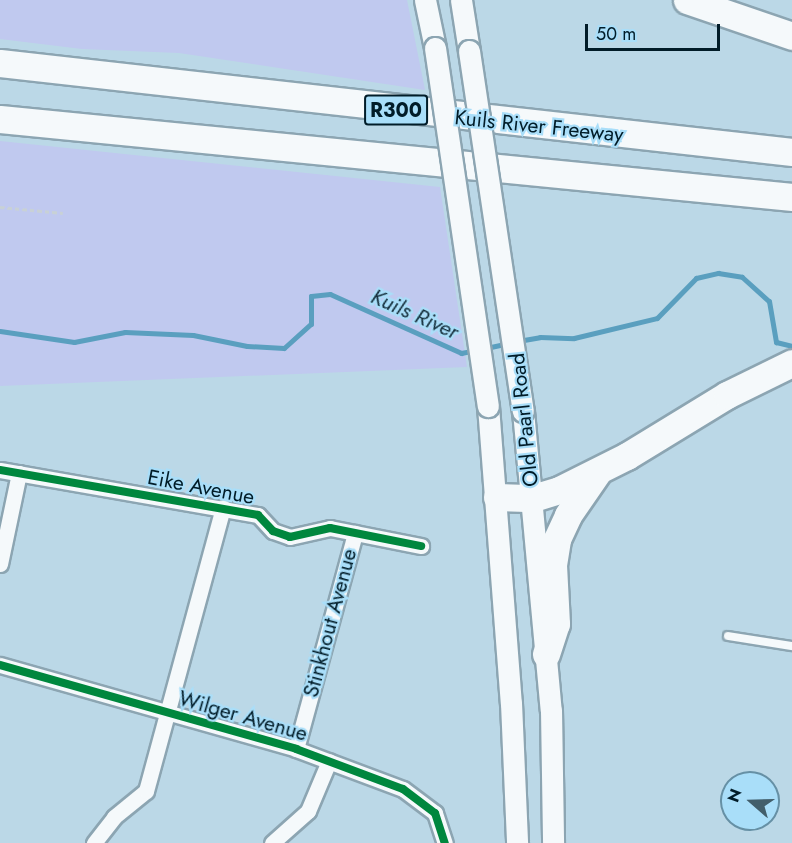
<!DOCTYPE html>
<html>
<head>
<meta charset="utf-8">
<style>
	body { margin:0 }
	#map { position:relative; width:792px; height:843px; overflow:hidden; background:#bbd8e7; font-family:Jost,sans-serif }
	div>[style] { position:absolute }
	.green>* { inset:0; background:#c0c9ef }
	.stream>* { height:5px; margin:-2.5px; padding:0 2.5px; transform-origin:2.5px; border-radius:2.5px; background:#5a9fbf }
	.path>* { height:3px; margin-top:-1.5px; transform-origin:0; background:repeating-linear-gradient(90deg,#c8d1d6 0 4.5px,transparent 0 7.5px) }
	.roads { filter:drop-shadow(2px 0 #8ca5b2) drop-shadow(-2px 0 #8ca5b2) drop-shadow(0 2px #8ca5b2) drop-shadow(0 -2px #8ca5b2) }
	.lane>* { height:8px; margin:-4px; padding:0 4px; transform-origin:4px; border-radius:4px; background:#f5f9fb }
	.street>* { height:15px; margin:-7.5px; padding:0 7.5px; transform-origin:7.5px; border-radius:7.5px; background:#f5f9fb }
	.secondary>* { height:21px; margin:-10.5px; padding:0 10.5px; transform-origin:10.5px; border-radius:10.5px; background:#f5f9fb }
	.highway>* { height:27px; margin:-13.5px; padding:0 13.5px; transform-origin:13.5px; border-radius:13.5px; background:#f5f9fb }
	.bridges { filter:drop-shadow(2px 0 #8ca5b2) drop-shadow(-2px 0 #8ca5b2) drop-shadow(0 2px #8ca5b2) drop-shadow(0 -2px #8ca5b2) }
	.secondary-bridge>* { height:21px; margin:-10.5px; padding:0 10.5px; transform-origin:10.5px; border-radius:10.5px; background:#f5f9fb }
	.cycleway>* { height:8px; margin:-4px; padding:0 4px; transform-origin:4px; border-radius:4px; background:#00873e }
	span { translate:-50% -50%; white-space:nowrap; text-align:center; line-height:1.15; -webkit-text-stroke:4.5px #a9def9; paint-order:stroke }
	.shield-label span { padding:2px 4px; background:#a9def9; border:2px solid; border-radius:4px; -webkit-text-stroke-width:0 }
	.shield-label { font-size:20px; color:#011c28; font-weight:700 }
	.street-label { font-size:21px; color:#011c28 }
	.water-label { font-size:22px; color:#142e3b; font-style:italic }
	.north { position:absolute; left:720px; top:771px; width:60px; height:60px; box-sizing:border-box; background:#a9def9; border:2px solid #6690a5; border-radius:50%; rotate:290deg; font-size:16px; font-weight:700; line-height:24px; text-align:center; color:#011c28 }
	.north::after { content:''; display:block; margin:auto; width:21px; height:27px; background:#425e6b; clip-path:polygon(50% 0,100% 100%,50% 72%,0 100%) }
	.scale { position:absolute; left:585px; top:24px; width:135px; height:27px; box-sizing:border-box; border:3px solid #011c28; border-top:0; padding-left:8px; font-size:18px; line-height:21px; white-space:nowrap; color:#011c28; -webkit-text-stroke:4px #a9def9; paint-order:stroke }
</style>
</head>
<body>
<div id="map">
	<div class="green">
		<div style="clip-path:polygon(0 0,407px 0,425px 90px,179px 53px,82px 49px,0 39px)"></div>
		<div style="clip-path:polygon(0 141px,440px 187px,467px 367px,0 386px)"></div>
	</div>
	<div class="stream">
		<div style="left:0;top:331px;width:75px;rotate:8.5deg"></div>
		<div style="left:74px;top:342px;width:52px;rotate:-11.1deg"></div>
		<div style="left:125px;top:332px;width:68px;rotate:2.5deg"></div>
		<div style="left:193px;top:335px;width:55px;rotate:11.5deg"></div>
		<div style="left:247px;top:346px;width:37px;rotate:3deg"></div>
		<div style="left:284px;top:348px;width:36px;rotate:-42deg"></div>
		<div style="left:311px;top:324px;width:28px;rotate:-90deg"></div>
		<div style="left:311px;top:296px;width:19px;rotate:-6deg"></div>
		<div style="left:330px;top:294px;width:144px;rotate:24.2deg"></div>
		<div style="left:461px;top:353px;width:15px;rotate:-11deg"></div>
		<div style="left:518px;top:341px;width:22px;rotate:-10deg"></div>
		<div style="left:540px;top:337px;width:34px;rotate:2deg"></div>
		<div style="left:574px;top:338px;width:85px;rotate:-13.5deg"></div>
		<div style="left:657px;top:318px;width:56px;rotate:-45.7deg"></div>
		<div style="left:696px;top:278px;width:23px;rotate:-13deg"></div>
		<div style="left:718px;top:273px;width:24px;rotate:9deg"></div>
		<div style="left:742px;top:277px;width:36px;rotate:42deg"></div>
		<div style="left:769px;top:301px;width:42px;rotate:80.3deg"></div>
		<div style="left:776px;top:342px;width:16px;rotate:14deg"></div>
		<div style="left:486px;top:348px;width:24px;rotate:-12deg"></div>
	</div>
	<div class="path">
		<div style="left:0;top:207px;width:63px;rotate:5.4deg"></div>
	</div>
	<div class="roads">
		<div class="lane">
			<div style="left:728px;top:636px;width:65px;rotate:8.9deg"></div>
		</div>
		<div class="street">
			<div style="left:0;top:470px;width:262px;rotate:9.9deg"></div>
			<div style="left:258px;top:515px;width:22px;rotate:47deg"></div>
			<div style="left:273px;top:531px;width:18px;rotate:19deg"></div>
			<div style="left:290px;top:537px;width:41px;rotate:-12.7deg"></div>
			<div style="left:330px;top:528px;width:93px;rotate:11.2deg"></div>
			<div style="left:0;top:564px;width:93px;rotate:-78.2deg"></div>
			<div style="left:0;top:665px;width:308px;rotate:15.8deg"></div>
			<div style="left:296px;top:749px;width:114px;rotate:20.5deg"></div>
			<div style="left:403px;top:789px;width:40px;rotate:37deg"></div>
			<div style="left:435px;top:813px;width:32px;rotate:72deg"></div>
			<div style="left:296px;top:749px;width:224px;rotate:-74.7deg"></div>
			<div style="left:94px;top:843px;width:33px;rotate:-52deg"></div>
			<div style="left:114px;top:817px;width:41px;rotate:-39.1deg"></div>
			<div style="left:146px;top:791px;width:294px;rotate:-74.8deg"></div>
			<div style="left:272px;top:843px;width:48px;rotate:-41.6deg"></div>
			<div style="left:308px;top:811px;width:54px;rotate:-67.2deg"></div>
		</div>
		<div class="secondary">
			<div style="left:425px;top:0;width:49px;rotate:78.2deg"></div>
			<div style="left:461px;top:0;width:52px;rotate:81.1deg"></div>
			<div style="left:488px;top:406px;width:298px;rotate:85.6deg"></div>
			<div style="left:511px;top:703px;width:140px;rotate:87.5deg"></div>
			<div style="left:523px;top:411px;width:300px;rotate:84.7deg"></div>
			<div style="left:551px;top:710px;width:133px;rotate:89.1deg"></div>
		</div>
		<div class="highway">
			<div style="left:687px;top:0;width:111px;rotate:18.9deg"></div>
			<div style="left:0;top:63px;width:797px;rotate:6.41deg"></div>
			<div style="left:0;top:119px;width:796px;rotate:5.62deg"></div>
			<div style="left:497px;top:497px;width:36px;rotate:2deg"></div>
			<div style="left:533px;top:498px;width:27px;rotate:-17deg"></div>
			<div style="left:559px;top:490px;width:76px;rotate:-26.6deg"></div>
			<div style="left:627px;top:456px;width:117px;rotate:-31.4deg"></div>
			<div style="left:727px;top:395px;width:72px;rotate:-26.2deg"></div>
			<div style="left:546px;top:654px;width:32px;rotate:-72deg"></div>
			<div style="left:556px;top:624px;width:59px;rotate:-92.9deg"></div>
			<div style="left:553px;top:565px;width:26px;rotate:-81deg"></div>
			<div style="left:557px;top:539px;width:26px;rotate:-65deg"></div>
			<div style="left:568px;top:515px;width:51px;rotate:-55.4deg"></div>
		</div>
	</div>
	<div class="bridges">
		<div class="secondary-bridge">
			<div style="left:435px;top:48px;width:362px;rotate:81.6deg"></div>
			<div style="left:469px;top:51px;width:364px;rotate:81.5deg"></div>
		</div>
	</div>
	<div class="cycleway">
		<div style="left:0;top:470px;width:262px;rotate:9.9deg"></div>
		<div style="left:258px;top:515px;width:22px;rotate:47deg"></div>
		<div style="left:273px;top:531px;width:18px;rotate:19deg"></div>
		<div style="left:290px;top:537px;width:41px;rotate:-12.7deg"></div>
		<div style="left:330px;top:528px;width:93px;rotate:11.2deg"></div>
		<div style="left:0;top:665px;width:308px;rotate:15.8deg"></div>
		<div style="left:296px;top:749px;width:114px;rotate:20.5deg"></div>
		<div style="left:403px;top:789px;width:40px;rotate:37deg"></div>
		<div style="left:435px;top:813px;width:32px;rotate:72deg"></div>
	</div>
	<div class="shield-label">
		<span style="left:396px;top:110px">R300</span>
	</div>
	<div class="street-label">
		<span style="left:539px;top:126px;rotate:6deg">Kuils River Freeway</span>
		<span style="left:524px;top:420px;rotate:-96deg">Old Paarl Road</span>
		<span style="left:201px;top:487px;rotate:11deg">Eike Avenue</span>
		<span style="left:330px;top:623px;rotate:-75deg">Stinkhout Avenue</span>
		<span style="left:243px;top:716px;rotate:16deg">Wilger Avenue</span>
	</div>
	<div class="water-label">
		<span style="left:415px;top:314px;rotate:24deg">Kuils River</span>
	</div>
	<div class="north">N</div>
	<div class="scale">50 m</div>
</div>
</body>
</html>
